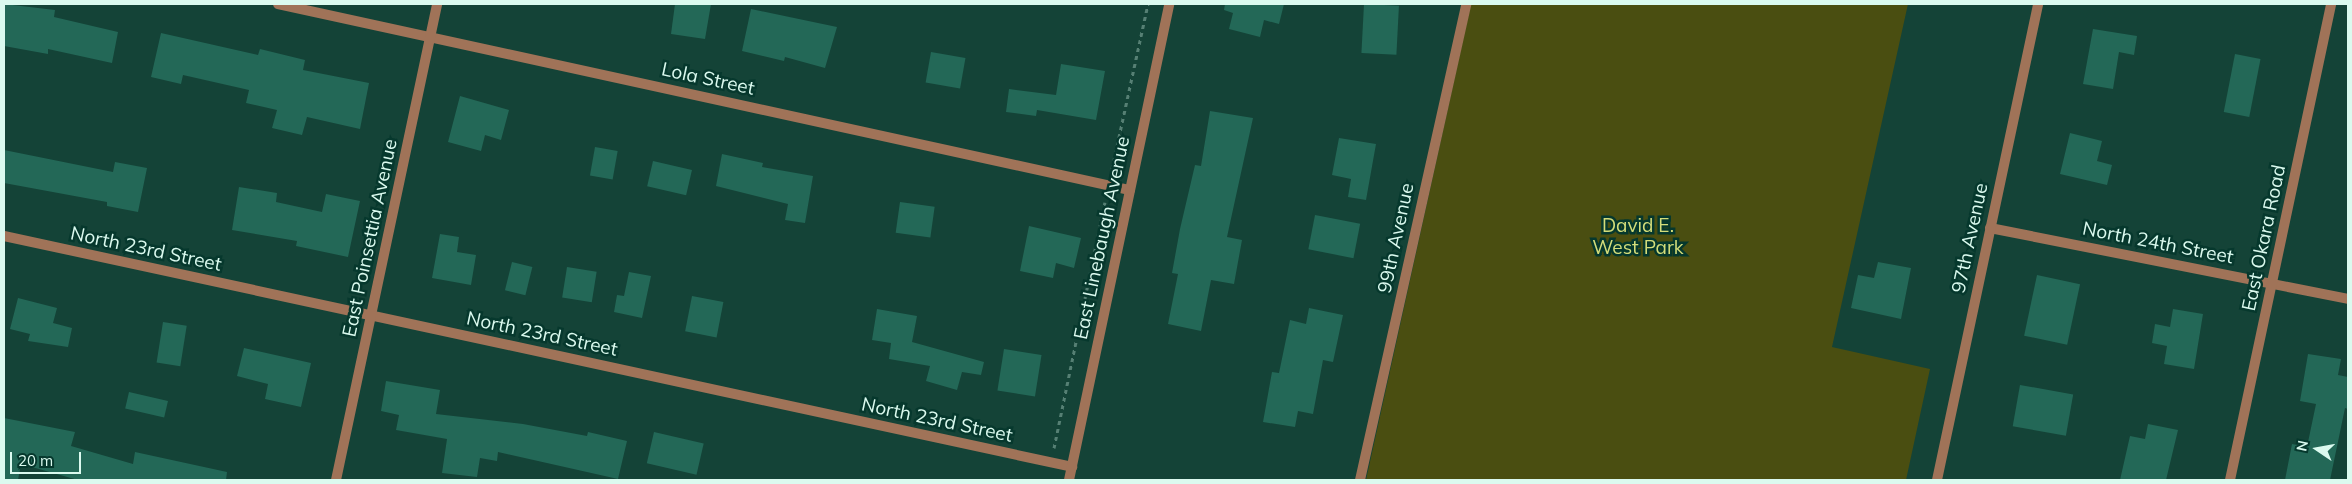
<!DOCTYPE html>
<html>
<head>
<meta charset="utf-8">
<style>
	body { margin:0 }
	#map { position:relative; width:2352px; height:484px; overflow:hidden; background:#144337; font-family:Mulish,sans-serif }
	div>[style] { position:absolute }
	.green>* { inset:0; background:#4a4e11 }
	.building>* { inset:0; background:#236857; transform-origin:0 0 }
	.path>* { height:3px; margin-top:-1.5px; transform-origin:0; background:repeating-linear-gradient(90deg,#568074 0 4px,transparent 0 8px) }
	.minor>* { height:10px; margin:-5px; padding:0 5px; transform-origin:5px; border-radius:5px; background:#a07358 }
	.tertiary>* { height:10px; margin:-5px; padding:0 5px; transform-origin:5px; border-radius:5px; background:#a07358 }
	span { translate:-50% -50%; white-space:nowrap; text-align:center; line-height:1.15; -webkit-text-stroke:5px #06382d; paint-order:stroke }
	.street-label { font-size:19px; color:#dbfaef }
	.park-label { font-size:19px; color:#d4dd7a }
	.frame { position:absolute; inset:0; border:5px solid #dbfaef; pointer-events:none }
	.north { position:absolute; left:2292px; top:424px; width:50px; height:50px; -webkit-text-stroke:4px #06382d; paint-order:stroke; rotate:282deg; font-size:14px; font-weight:700; line-height:20px; text-align:center; color:#dbfaef }
	.north::after { content:''; display:block; margin:auto; width:18px; height:22px; background:#dbfaef; clip-path:polygon(50% 0,100% 100%,50% 72%,0 100%) }
	.scale { position:absolute; left:10px; top:452px; width:71px; height:22px; box-sizing:border-box; border:2px solid #dbfaef; border-top:0; padding-left:6px; font-size:15px; line-height:18px; white-space:nowrap; color:#dbfaef; -webkit-text-stroke:4px #06382d; paint-order:stroke }
</style>
</head>
<body>
<div id="map">
	<div class="green">
		<div style="clip-path:polygon(1471px 4px,1908px 4px,1832px 347px,1930px 369px,1906px 480px,1366px 480px)"></div>
	</div>
	<div class="building">
		<div style="clip-path:polygon(4px 4px,55px 10px,54px 17px,118px 32px,112px 63px,48px 49px,48px 54px,4px 46px)"></div>
		<div style="clip-path:polygon(675px 4px,711px 4px,705px 39px,671px 34px)"></div>
		<div style="clip-path:polygon(1225px 4px,1284px 4px,1279px 24px,1264px 20px,1260px 37px,1229px 29px,1233px 13px,1224px 10px)"></div>
		<div style="left:1364px;top:4px;width:35px;height:49px;rotate:3deg"></div>
		<div style="clip-path:polygon(751px 9px,837px 27px,825px 68px,785px 57px,784px 61px,742px 51px)"></div>
		<div style="clip-path:polygon(2093px 29px,2137px 36px,2134px 55px,2119px 52px,2113px 89px,2083px 84px)"></div>
		<div style="clip-path:polygon(161px 33px,258px 55px,260px 49px,305px 60px,303px 70px,369px 83px,360px 129px,307px 117px,302px 135px,272px 128px,277px 110px,246px 103px,249px 90px,183px 75px,181px 84px,151px 77px)"></div>
		<div style="left:931px;top:52px;width:35px;height:31px;rotate:10deg"></div>
		<div style="left:2235px;top:54px;width:26px;height:59px;rotate:11deg"></div>
		<div style="clip-path:polygon(1061px 64px,1105px 71px,1096px 120px,1037px 110px,1036px 116px,1006px 112px,1009px 89px,1056px 95px)"></div>
		<div style="clip-path:polygon(460px 96px,509px 110px,501px 140px,485px 135px,481px 151px,448px 142px)"></div>
		<div style="clip-path:polygon(1210px 111px,1253px 118px,1227px 237px,1242px 240px,1234px 284px,1211px 280px,1201px 331px,1168px 324px,1178px 274px,1172px 273px,1180px 229px,1195px 165px,1201px 166px)"></div>
		<div style="clip-path:polygon(2070px 133px,2102px 141px,2097px 161px,2112px 165px,2107px 185px,2060px 174px)"></div>
		<div style="clip-path:polygon(1339px 138px,1376px 144px,1366px 200px,1348px 197px,1351px 179px,1332px 175px)"></div>
		<div style="left:595px;top:147px;width:23px;height:29px;rotate:10deg"></div>
		<div style="clip-path:polygon(4px 150px,113px 172px,115px 162px,147px 168px,138px 212px,107px 206px,107px 202px,4px 183px)"></div>
		<div style="clip-path:polygon(722px 154px,763px 163px,762px 167px,813px 176px,805px 223px,785px 220px,788px 204px,716px 186px)"></div>
		<div style="left:653px;top:161px;width:40px;height:26px;rotate:13deg"></div>
		<div style="clip-path:polygon(239px 187px,277px 193px,276px 202px,322px 212px,326px 194px,360px 201px,348px 257px,296px 246px,297px 241px,232px 230px)"></div>
		<div style="left:900px;top:202px;width:35px;height:31px;rotate:8deg"></div>
		<div style="left:1315px;top:215px;width:46px;height:35px;rotate:11deg"></div>
		<div style="clip-path:polygon(1029px 226px,1081px 238px,1074px 268px,1056px 263px,1053px 278px,1020px 271px)"></div>
		<div style="clip-path:polygon(440px 234px,459px 237px,457px 252px,476px 255px,471px 285px,432px 278px)"></div>
		<div style="left:512px;top:262px;width:21px;height:29px;rotate:14deg"></div>
		<div style="clip-path:polygon(1878px 262px,1911px 268px,1901px 319px,1851px 308px,1858px 275px,1874px 278px)"></div>
		<div style="left:567px;top:267px;width:30px;height:31px;rotate:9deg"></div>
		<div style="clip-path:polygon(629px 272px,651px 276px,642px 318px,614px 312px,617px 295px,624px 296px)"></div>
		<div style="left:2037px;top:275px;width:44px;height:62px;rotate:12deg"></div>
		<div style="left:692px;top:296px;width:32px;height:36px;rotate:11deg"></div>
		<div style="clip-path:polygon(18px 298px,57px 308px,53px 323px,72px 328px,68px 347px,28px 341px,30px 334px,10px 329px)"></div>
		<div style="clip-path:polygon(1309px 308px,1343px 315px,1333px 362px,1323px 360px,1313px 414px,1298px 411px,1295px 427px,1263px 422px,1272px 372px,1279px 373px,1290px 320px,1306px 324px)"></div>
		<div style="clip-path:polygon(877px 309px,917px 316px,912px 342px,984px 362px,981px 375px,962px 372px,957px 390px,926px 381px,930px 366px,889px 359px,891px 343px,872px 340px)"></div>
		<div style="clip-path:polygon(2173px 309px,2203px 314px,2194px 369px,2164px 364px,2167px 346px,2152px 343px,2155px 324px,2170px 327px)"></div>
		<div style="left:163px;top:322px;width:24px;height:41px;rotate:9deg"></div>
		<div style="clip-path:polygon(244px 348px,311px 363px,301px 407px,265px 399px,268px 384px,237px 376px)"></div>
		<div style="left:1004px;top:349px;width:38px;height:42px;rotate:9deg"></div>
		<div style="clip-path:polygon(2308px 354px,2341px 359px,2338px 375px,2348px 377px,2348px 409px,2345px 408px,2330px 480px,2285px 480px,2292px 444px,2307px 447px,2316px 404px,2300px 401px)"></div>
		<div style="clip-path:polygon(386px 381px,440px 390px,436px 414px,523px 424px,587px 436px,588px 432px,627px 441px,618px 479px,498px 452px,497px 461px,480px 458px,477px 477px,442px 473px,447px 439px,396px 430px,399px 415px,381px 411px)"></div>
		<div style="left:2020px;top:385px;width:54px;height:42px;rotate:10deg"></div>
		<div style="left:129px;top:392px;width:40px;height:17px;rotate:13deg"></div>
		<div style="clip-path:polygon(4px 418px,75px 432px,71px 446px,133px 464px,135px 452px,227px 472px,226px 480px,78px 480px,21px 464px,18px 480px,4px 480px)"></div>
		<div style="clip-path:polygon(2148px 424px,2178px 430px,2166px 480px,2120px 480px,2130px 436px,2145px 439px)"></div>
		<div style="left:654px;top:432px;width:51px;height:32px;rotate:13deg"></div>
	</div>
	<div class="path">
		<div style="left:1112px;top:169px;width:169px;rotate:-77.7deg"></div>
		<div style="left:1054px;top:448px;width:251px;rotate:-78.3deg"></div>
	</div>
	<div class="minor">
		<div style="left:278px;top:4px;width:872px;rotate:12.32deg"></div>
		<div style="left:1990px;top:228px;width:365px;rotate:11.2deg"></div>
		<div style="left:4px;top:236px;width:1093px;rotate:12.2deg"></div>
		<div style="left:336px;top:480px;width:487px;rotate:-78deg"></div>
		<div style="left:1360px;top:480px;width:488px;rotate:-77.4deg"></div>
		<div style="left:1937px;top:480px;width:487px;rotate:-78deg"></div>
		<div style="left:2230px;top:480px;width:487px;rotate:-78deg"></div>
	</div>
	<div class="tertiary">
		<div style="left:1069px;top:480px;width:486px;rotate:-78.1deg"></div>
	</div>
	<div class="street-label">
		<span style="left:708px;top:79px;rotate:12deg">Lola Street</span>
		<span style="left:370px;top:238px;rotate:-78deg">East Poinsettia Avenue</span>
		<span style="left:1102px;top:238px;rotate:-78deg">East Linebaugh Avenue</span>
		<span style="left:1396px;top:238px;rotate:-78deg">99th Avenue</span>
		<span style="left:1970px;top:238px;rotate:-78deg">97th Avenue</span>
		<span style="left:2264px;top:238px;rotate:-78deg">East Okara Road</span>
		<span style="left:2158px;top:243px;rotate:11deg">North 24th Street</span>
		<span style="left:146px;top:249px;rotate:12deg">North 23rd Street</span>
		<span style="left:542px;top:334px;rotate:12deg">North 23rd Street</span>
		<span style="left:937px;top:420px;rotate:12deg">North 23rd Street</span>
	</div>
	<div class="park-label">
		<span style="left:1638px;top:237px">David E.<br>West Park</span>
	</div>
	<div class="frame"></div>
	<div class="north">N</div>
	<div class="scale">20 m</div>
</div>
</body>
</html>
